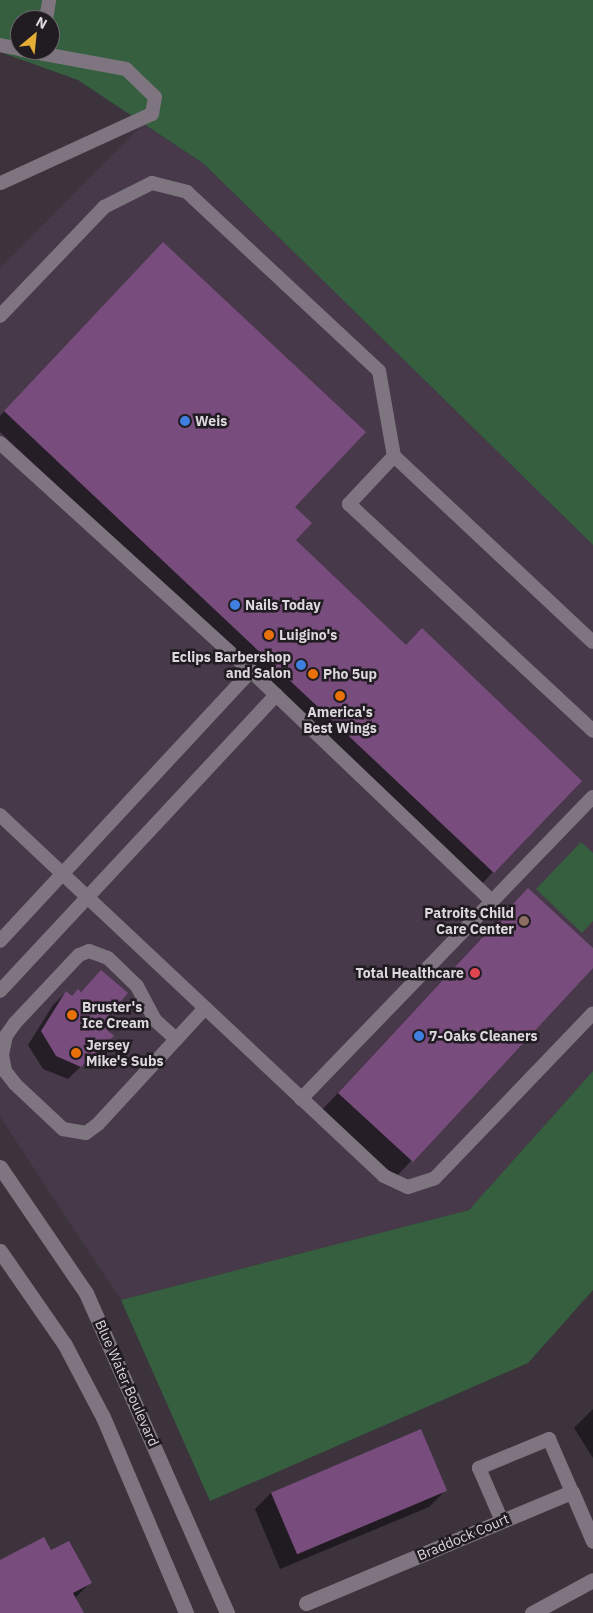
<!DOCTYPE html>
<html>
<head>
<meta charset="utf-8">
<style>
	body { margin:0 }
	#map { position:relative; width:593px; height:1613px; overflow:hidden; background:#3c333d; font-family:"IBM Plex Sans",sans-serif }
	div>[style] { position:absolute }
	.built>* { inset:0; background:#473949 }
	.green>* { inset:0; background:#355f3f }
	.shadow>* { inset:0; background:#0007 }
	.building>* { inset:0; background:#784c7d; transform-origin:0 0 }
	.service>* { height:14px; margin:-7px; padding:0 7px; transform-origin:7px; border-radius:7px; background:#7f7580 }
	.minor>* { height:15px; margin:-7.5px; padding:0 7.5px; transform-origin:7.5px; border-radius:7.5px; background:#7f7580 }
	.tertiary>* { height:15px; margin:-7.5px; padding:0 7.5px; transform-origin:7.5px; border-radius:7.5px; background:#7f7580 }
	.dots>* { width:14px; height:14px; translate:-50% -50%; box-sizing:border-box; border:2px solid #211c21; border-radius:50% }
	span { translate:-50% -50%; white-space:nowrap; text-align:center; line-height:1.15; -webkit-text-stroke:5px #211c21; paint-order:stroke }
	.poi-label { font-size:14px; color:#ddd7de; font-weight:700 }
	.left { translate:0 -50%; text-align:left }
	.right { translate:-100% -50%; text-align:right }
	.street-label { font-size:14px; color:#ddd7de }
	.north { position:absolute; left:10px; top:10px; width:50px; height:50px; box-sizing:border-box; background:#211c21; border:1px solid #6c676d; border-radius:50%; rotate:28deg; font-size:14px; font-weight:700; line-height:20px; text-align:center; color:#ddd7de }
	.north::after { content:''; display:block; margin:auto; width:18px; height:22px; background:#e4ad35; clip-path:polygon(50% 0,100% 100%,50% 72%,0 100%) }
</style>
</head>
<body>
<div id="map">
	<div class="built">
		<div style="clip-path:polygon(143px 124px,204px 164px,593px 545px,593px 1071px,469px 1210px,121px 1300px,0 1117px,0 268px)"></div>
	</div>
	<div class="green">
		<div style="clip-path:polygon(evenodd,0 0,593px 0,593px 545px,204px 164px,78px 80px,0 52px,0 0,20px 20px,50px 20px,50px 50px,20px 50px,20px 20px)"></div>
		<div style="clip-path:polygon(581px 842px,593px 853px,593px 921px,582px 933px,536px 889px)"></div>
		<div style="clip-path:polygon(593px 1071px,593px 1290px,528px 1363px,210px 1501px,121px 1300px,469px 1210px)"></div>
	</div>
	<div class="shadow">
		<div style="clip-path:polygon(151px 256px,293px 507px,294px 540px,493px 872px,481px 885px,0 432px,0 416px)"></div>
		<div style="clip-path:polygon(512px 905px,593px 949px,593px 966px,396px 1177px,322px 1110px)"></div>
		<div style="clip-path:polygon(101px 971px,104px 1029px,112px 1036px,68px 1079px,43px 1069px,28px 1045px,53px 1005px,66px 992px,71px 997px,80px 993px)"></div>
		<div style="clip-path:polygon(593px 1409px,593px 1458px,574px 1428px)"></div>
		<div style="clip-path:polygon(420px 1431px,445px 1491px,429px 1507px,280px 1569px,255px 1509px,271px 1493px)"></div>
		<div style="clip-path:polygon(51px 1552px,90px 1583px,75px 1598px,83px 1613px,0 1613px,0 1562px)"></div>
	</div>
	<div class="building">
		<div style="clip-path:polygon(163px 242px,366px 432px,295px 507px,312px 523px,296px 540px,406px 645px,422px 628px,582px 781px,494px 873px,4px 411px)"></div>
		<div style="clip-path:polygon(528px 888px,593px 948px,593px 968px,413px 1162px,338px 1093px)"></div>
		<div style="clip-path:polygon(101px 970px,128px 993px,107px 1017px,112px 1021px,106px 1029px,114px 1036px,81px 1067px,56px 1056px,41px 1031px,66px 991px,72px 996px,78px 989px,81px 992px)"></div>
		<div style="left:421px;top:1429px;width:67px;height:163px;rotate:67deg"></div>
		<div style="clip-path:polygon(44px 1537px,51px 1550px,69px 1541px,92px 1583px,73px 1593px,84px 1613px,0 1613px,0 1560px)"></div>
	</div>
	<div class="service">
		<div style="left:46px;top:20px;width:20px;rotate:-81deg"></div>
		<div style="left:0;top:45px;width:20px;rotate:11deg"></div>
		<div style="left:1px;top:183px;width:166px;rotate:-24.6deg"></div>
		<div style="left:152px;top:114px;width:17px;rotate:-80deg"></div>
		<div style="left:155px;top:97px;width:40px;rotate:-136deg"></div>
		<div style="left:126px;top:69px;width:106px;rotate:-169.6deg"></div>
		<div style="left:0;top:316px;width:151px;rotate:-46.3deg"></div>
		<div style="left:104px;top:207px;width:54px;rotate:-26.6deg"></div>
		<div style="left:152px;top:183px;width:36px;rotate:14deg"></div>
		<div style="left:187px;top:192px;width:262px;rotate:43deg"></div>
		<div style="left:379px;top:371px;width:86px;rotate:80deg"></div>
		<div style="left:394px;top:456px;width:272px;rotate:43.1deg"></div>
		<div style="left:0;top:443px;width:339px;rotate:42.3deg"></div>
		<div style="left:251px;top:671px;width:333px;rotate:43.7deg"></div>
		<div style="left:394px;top:456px;width:66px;rotate:133.2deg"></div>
		<div style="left:349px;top:504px;width:333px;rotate:42.9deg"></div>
		<div style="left:0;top:815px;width:527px;rotate:43.23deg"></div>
		<div style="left:384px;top:1176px;width:26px;rotate:25deg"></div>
		<div style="left:408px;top:1187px;width:28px;rotate:-18deg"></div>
		<div style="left:435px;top:1178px;width:228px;rotate:-46.2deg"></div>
		<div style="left:0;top:941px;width:369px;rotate:-47.1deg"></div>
		<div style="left:0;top:991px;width:405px;rotate:-47deg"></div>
		<div style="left:176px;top:1039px;width:28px;rotate:-138deg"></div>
		<div style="left:155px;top:1020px;width:38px;rotate:-118deg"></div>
		<div style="left:137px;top:986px;width:40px;rotate:-136deg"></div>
		<div style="left:108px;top:958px;width:20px;rotate:-160deg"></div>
		<div style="left:89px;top:951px;width:11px;rotate:158deg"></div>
		<div style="left:79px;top:955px;width:93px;rotate:133.3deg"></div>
		<div style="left:15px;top:1023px;width:16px;rotate:125deg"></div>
		<div style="left:6px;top:1036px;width:19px;rotate:102deg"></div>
		<div style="left:2px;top:1055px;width:16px;rotate:79deg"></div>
		<div style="left:5px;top:1071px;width:16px;rotate:52deg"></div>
		<div style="left:15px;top:1084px;width:66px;rotate:43.2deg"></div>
		<div style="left:63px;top:1129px;width:23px;rotate:10deg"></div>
		<div style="left:86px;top:1133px;width:15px;rotate:-37deg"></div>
		<div style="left:98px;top:1124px;width:158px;rotate:-47.3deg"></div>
		<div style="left:301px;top:1099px;width:420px;rotate:-46deg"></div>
		<div style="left:502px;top:1521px;width:58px;rotate:-113.5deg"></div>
		<div style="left:479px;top:1468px;width:76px;rotate:-22.5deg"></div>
		<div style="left:549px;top:1439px;width:58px;rotate:66.5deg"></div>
	</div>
	<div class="minor">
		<div style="left:306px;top:1603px;width:288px;rotate:-22.7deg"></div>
		<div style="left:572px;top:1492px;width:53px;rotate:66.8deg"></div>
		<div style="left:532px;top:1613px;width:69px;rotate:-28.4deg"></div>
	</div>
	<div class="tertiary">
		<div style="left:0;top:1167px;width:153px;rotate:55.7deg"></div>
		<div style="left:86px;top:1293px;width:350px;rotate:66.2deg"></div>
		<div style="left:0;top:1251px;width:114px;rotate:55.3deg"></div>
		<div style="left:65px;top:1345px;width:81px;rotate:62.2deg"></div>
		<div style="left:103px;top:1417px;width:213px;rotate:67deg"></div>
	</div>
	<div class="dots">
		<div style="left:185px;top:421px;background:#3f7fe0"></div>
		<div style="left:235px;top:605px;background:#3f7fe0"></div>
		<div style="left:269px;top:635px;background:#e8710a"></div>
		<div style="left:301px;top:665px;background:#3f7fe0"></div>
		<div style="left:313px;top:674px;background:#e8710a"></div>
		<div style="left:340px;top:696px;background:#e8710a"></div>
		<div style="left:524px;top:921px;background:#8d6e63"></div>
		<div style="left:475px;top:973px;background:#e0444e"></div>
		<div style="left:72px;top:1015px;background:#e8710a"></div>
		<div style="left:419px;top:1036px;background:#3f7fe0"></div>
		<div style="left:76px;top:1053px;background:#e8710a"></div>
	</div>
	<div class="poi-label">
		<span class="left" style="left:195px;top:421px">Weis</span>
		<span class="left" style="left:245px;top:605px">Nails Today</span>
		<span class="left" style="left:279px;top:635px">Luigino's</span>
		<span class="right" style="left:291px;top:665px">Eclips Barbershop<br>and Salon</span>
		<span class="left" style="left:323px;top:674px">Pho 5up</span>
		<span style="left:340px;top:720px">America's<br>Best Wings</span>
		<span class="right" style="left:514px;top:921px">Patroits Child<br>Care Center</span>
		<span class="right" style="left:464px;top:973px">Total Healthcare</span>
		<span class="left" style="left:82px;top:1015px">Bruster's<br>Ice Cream</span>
		<span class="left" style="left:429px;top:1036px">7-Oaks Cleaners</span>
		<span class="left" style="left:86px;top:1053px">Jersey<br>Mike's Subs</span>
	</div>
	<div class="street-label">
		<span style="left:127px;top:1383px;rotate:66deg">Blue Water Boulevard</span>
		<span style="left:463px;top:1537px;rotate:-23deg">Braddock Court</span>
	</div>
	<div class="north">N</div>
</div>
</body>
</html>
